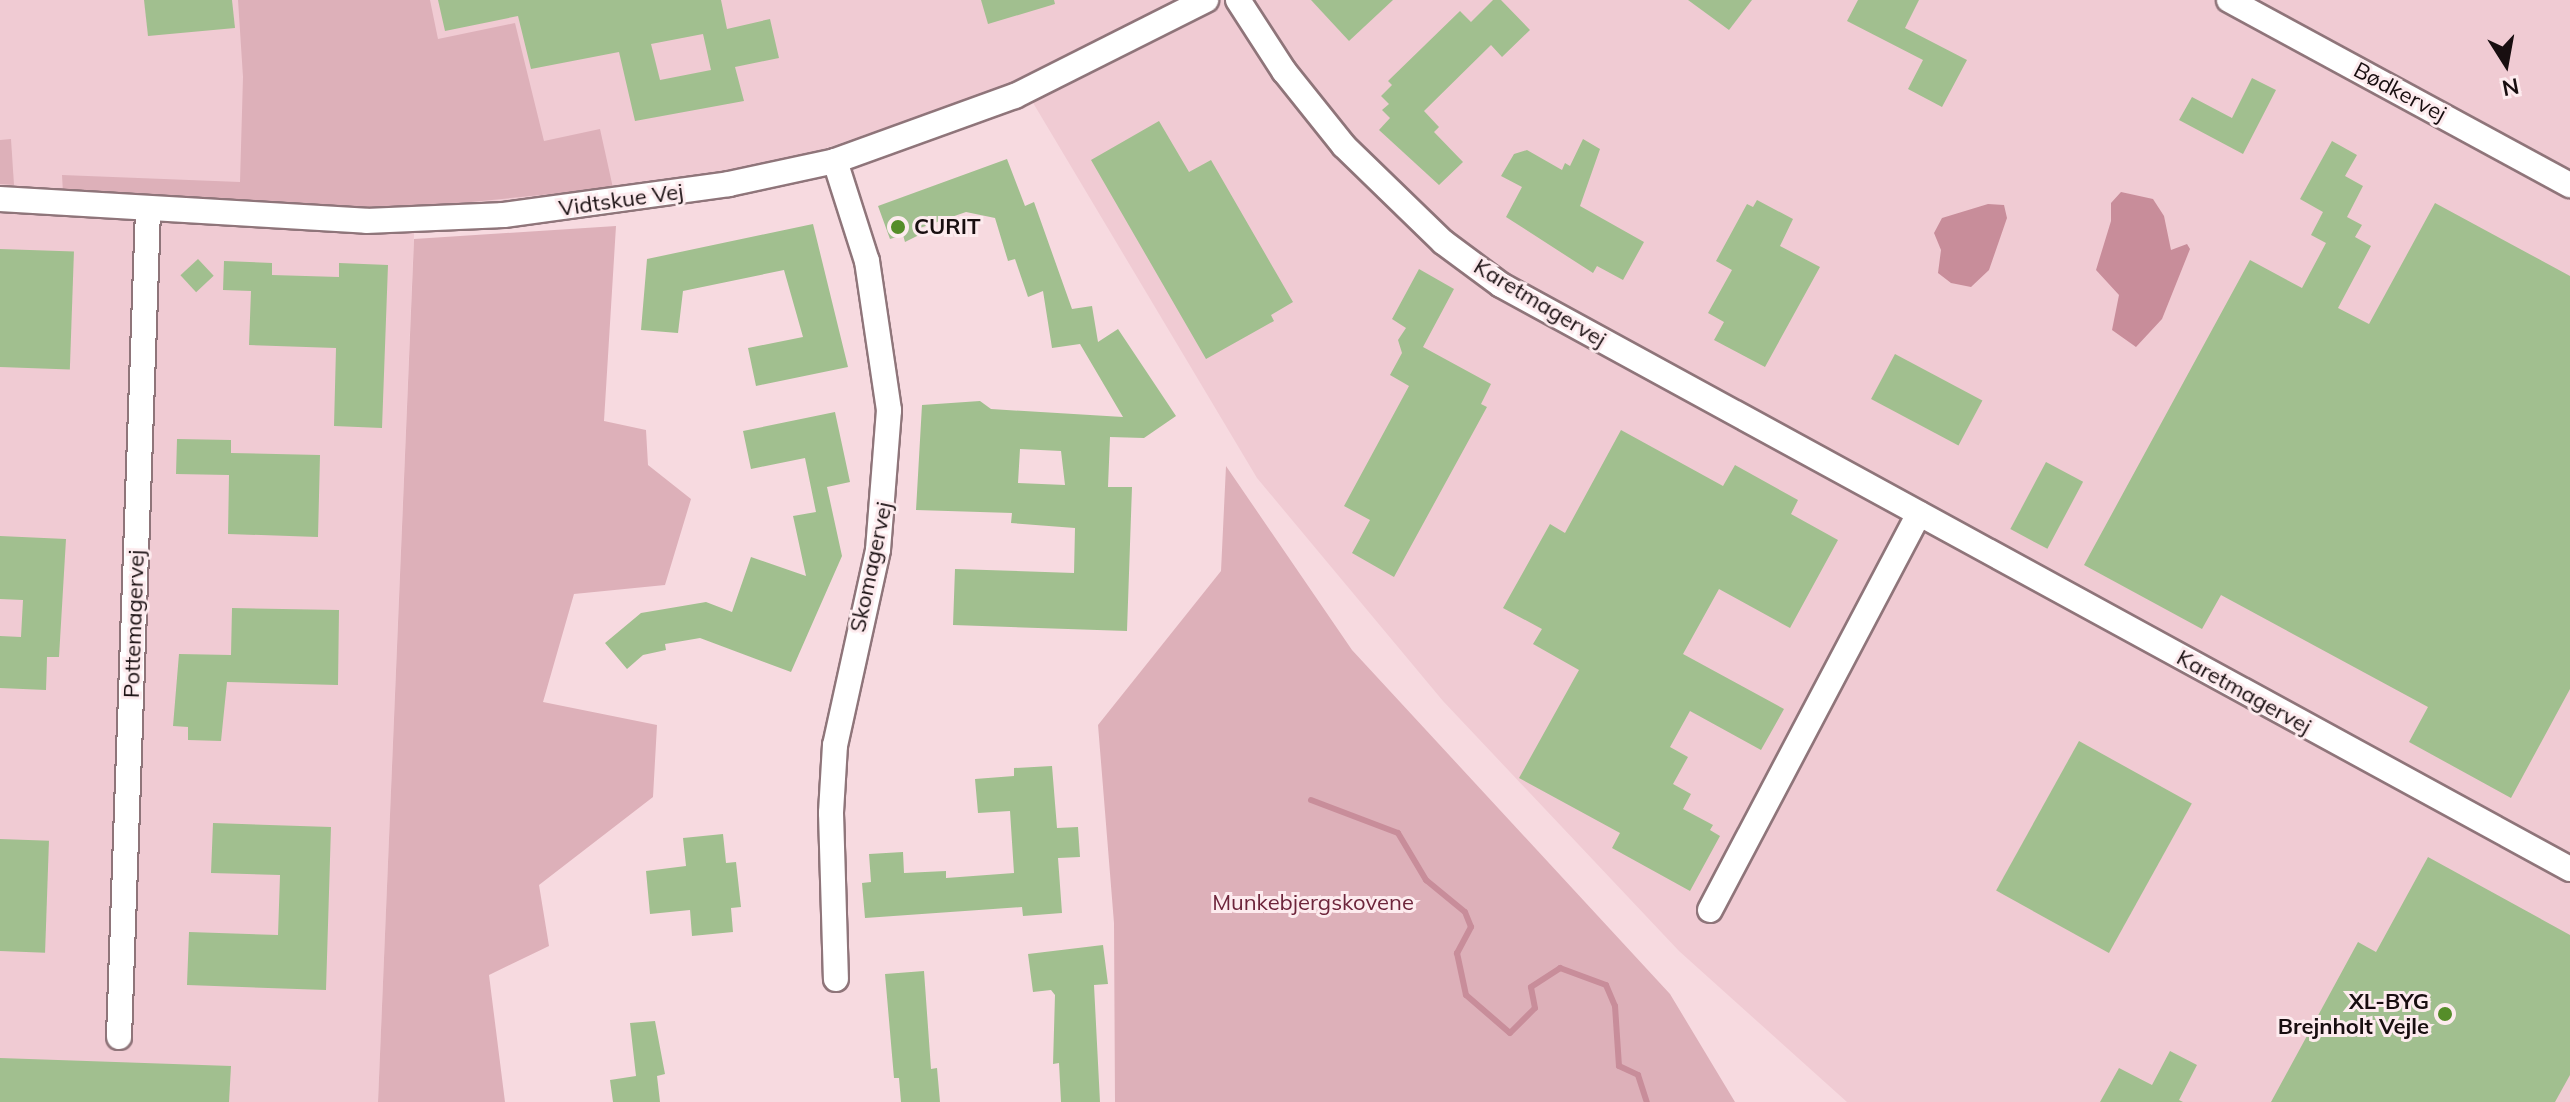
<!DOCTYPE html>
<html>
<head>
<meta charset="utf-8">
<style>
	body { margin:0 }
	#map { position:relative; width:2570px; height:1102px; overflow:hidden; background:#f7dae0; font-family:Mulish,sans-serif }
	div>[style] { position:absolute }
	.built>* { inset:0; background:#f0cbd3 }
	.green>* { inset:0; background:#ddb0b9 }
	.water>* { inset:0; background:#c88d9a }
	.stream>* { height:6px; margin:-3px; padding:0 3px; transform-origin:3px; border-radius:3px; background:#c88d9a }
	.building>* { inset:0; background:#a1bf8f; transform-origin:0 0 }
	.roads { filter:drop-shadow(2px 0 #8f757a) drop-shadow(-2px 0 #8f757a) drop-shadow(0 2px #8f757a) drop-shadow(0 -2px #8f757a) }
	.minor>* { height:24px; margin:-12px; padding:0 12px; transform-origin:12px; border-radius:12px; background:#fff }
	.dots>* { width:22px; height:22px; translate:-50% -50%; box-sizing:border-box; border:4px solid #fdebee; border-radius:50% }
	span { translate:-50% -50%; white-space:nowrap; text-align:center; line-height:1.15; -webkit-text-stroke:6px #fdebee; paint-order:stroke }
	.street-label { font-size:22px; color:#180e10 }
	.poi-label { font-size:22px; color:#180e10; font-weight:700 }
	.left { translate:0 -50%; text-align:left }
	.right { translate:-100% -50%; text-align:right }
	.park-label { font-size:22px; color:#6d253b }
	.north { position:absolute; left:2466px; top:24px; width:80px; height:80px; -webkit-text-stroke:6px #fdebee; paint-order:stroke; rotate:169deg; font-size:22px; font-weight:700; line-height:32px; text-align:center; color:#180e10 }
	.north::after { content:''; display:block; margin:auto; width:28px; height:36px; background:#180e10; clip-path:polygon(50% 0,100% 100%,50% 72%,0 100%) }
</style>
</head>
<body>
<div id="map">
	<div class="built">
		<div style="clip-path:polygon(0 0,2570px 0,2570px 1102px,1847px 1102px,1679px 951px,1443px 701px,1257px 478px,1020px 81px,812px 153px,631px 190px,415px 211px,378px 1102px,0 1102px)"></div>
	</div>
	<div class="green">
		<div style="clip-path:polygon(238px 0,430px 0,438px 39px,515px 23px,544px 141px,600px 129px,613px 188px,420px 207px,242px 206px,63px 193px,62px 175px,240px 182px,243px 77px)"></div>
		<div style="clip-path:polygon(11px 139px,14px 185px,0 184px,0 140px)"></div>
		<div style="clip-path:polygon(616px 226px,604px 421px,646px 430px,648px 465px,691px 499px,665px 585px,574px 594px,543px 702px,657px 725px,653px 797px,539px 885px,549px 946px,489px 975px,505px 1102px,378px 1102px,414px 239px)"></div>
		<div style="clip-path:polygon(1226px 466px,1352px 650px,1670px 994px,1735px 1102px,1115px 1102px,1114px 923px,1098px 725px,1221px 571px)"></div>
	</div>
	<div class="water">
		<div style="clip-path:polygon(2121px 192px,2153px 199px,2164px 216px,2171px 250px,2187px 244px,2190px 249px,2162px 319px,2136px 347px,2112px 330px,2119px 295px,2096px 270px,2111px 221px,2111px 203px)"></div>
		<div style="clip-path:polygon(1988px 204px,2004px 205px,2007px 218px,1989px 270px,1971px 287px,1951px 283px,1938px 273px,1941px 250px,1934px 233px,1942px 218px)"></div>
	</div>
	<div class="stream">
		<div style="left:1311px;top:800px;width:93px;rotate:20.8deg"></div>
		<div style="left:1398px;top:833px;width:55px;rotate:59.2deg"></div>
		<div style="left:1426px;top:880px;width:50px;rotate:39.4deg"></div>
		<div style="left:1465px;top:912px;width:16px;rotate:68deg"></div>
		<div style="left:1471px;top:927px;width:30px;rotate:118deg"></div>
		<div style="left:1457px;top:953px;width:43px;rotate:77.9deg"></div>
		<div style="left:1466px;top:995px;width:58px;rotate:40.8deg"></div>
		<div style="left:1510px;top:1033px;width:35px;rotate:-45deg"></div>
		<div style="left:1535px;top:1008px;width:21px;rotate:-101deg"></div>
		<div style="left:1531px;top:987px;width:35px;rotate:-33deg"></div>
		<div style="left:1560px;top:968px;width:49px;rotate:20.3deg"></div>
		<div style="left:1606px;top:985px;width:23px;rotate:67deg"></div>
		<div style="left:1615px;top:1006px;width:60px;rotate:86.2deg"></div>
		<div style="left:1619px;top:1066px;width:21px;rotate:25deg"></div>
		<div style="left:1638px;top:1075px;width:28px;rotate:72deg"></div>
	</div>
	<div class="building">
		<div style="clip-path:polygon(144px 0,232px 0,235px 28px,148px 36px)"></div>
		<div style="clip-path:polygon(evenodd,438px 0,721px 0,727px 29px,770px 19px,779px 58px,735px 67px,744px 101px,635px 121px,619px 52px,531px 69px,518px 16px,445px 31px,438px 0,703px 34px,711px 70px,660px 80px,651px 44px,703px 34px)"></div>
		<div style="clip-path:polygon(981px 0,1054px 0,1055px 4px,988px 24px)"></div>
		<div style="clip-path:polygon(1311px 0,1393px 0,1349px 41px)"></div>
		<div style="clip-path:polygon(1493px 0,1501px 0,1530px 30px,1502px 57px,1491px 45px,1424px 111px,1439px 127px,1434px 132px,1463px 162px,1439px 185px,1379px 130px,1390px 118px,1382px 110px,1389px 104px,1381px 96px,1392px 85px,1388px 81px,1460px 11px,1471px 22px)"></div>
		<div style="clip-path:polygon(1688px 0,1752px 0,1729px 30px)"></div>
		<div style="clip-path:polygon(1858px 0,1919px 0,1905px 28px,1967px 60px,1942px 107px,1908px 89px,1923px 60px,1847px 21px)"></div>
		<div style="clip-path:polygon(2252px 78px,2276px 90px,2243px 154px,2179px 120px,2192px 97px,2232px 118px)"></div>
		<div style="clip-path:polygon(1159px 121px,1189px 172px,1211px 160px,1293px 302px,1271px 315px,1274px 321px,1206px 359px,1091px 160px)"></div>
		<div style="clip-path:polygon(1583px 139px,1600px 149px,1580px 206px,1644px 242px,1623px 280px,1597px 266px,1593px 273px,1506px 217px,1522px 187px,1501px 176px,1514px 154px,1527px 150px,1562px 170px,1565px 163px,1570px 166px)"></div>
		<div style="clip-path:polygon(2332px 141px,2357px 155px,2345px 176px,2363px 186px,2347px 217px,2362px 225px,2355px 237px,2371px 246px,2338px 308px,2369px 324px,2435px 203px,2570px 276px,2570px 689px,2511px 798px,2409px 742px,2428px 707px,2221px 595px,2202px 629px,2084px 565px,2250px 260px,2302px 288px,2326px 243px,2311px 235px,2323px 212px,2300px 199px)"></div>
		<div style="clip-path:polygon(evenodd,1007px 159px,1025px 206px,1034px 202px,1072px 309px,1092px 306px,1098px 342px,1118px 329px,1176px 416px,1144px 438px,1110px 437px,1108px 487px,1132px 487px,1127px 631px,953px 625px,955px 569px,1074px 573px,1075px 528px,1011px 523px,1012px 513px,916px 510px,922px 405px,980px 401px,991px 409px,1123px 417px,1080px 344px,1052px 348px,1043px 291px,1028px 297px,1015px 259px,1008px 261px,995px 218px,966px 212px,917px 229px,919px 235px,905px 242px,903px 235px,890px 239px,878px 206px,1007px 159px,1020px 449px,1061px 451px,1065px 485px,1018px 483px,1020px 449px)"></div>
		<div style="clip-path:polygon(1757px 200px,1793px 219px,1780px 246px,1820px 267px,1765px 367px,1714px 340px,1724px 322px,1708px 313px,1732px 270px,1716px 261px,1747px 204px,1753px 207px)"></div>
		<div style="clip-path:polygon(813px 224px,848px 367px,756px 386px,748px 348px,803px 337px,784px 270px,683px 291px,678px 333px,641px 330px,647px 259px)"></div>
		<div style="left:0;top:249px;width:74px;height:118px;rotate:2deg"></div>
		<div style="left:198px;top:259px;width:23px;height:24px;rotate:47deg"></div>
		<div style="clip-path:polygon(224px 261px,272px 263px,272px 275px,339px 277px,339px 263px,388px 265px,382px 428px,334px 426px,336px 348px,249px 345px,251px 291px,223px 290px)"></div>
		<div style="clip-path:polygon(1419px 269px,1454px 289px,1423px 347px,1491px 384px,1481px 404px,1487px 407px,1394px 577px,1352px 553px,1370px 520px,1344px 506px,1409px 386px,1390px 375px,1402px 353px,1398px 340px,1406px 328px,1392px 319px)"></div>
		<div style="left:1895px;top:354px;width:99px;height:51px;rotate:28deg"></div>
		<div style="clip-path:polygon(835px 412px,850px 482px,827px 487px,842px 556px,791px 672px,700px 638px,665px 644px,666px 650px,643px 655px,627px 669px,605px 643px,641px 613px,706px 602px,732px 612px,751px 557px,806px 576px,793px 516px,816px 512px,805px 458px,751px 469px,743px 431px)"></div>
		<div style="clip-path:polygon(1621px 430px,1723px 486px,1735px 465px,1798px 500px,1791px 514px,1838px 540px,1790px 628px,1719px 589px,1683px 654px,1784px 709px,1761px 750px,1690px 711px,1670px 747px,1688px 757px,1673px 784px,1691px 794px,1683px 809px,1713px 825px,1710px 830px,1720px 836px,1690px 891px,1612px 848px,1620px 833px,1519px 778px,1579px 670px,1533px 644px,1542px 629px,1503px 608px,1550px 524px,1565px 533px)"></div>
		<div style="clip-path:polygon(177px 439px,231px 440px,231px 453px,320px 455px,318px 537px,228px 534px,229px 475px,176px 474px)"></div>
		<div style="left:2046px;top:462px;width:42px;height:76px;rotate:28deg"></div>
		<div style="clip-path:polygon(0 536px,66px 539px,59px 657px,47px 657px,46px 690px,0 688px,0 636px,21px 637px,23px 600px,0 599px)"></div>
		<div style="clip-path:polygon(232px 608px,339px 610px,338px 685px,227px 682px,221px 741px,188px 740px,188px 727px,173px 726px,179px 654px,231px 655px)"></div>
		<div style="left:2079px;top:741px;width:129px;height:171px;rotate:29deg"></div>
		<div style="clip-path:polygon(1052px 766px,1057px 828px,1078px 827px,1080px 857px,1058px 858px,1062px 913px,1023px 916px,1022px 907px,865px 918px,862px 883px,871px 882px,869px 854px,903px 852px,904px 873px,946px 871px,946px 878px,1014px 873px,1010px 811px,978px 813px,975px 779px,1014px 776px,1014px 768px)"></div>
		<div style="clip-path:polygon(213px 823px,331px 827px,326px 990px,187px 985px,189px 932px,278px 935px,280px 875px,211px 873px)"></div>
		<div style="clip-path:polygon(723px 834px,726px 863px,736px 862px,741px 907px,731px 908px,733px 932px,692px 936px,690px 910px,650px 914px,646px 871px,686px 866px,683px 838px)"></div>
		<div style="left:0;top:839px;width:49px;height:112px;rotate:2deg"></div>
		<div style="clip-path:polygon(2428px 857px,2570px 935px,2570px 1075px,2555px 1102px,2271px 1102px,2358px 942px,2376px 952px)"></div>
		<div style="clip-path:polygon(1103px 945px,1108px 984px,1094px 985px,1100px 1102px,1061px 1102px,1059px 1063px,1053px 1064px,1055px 995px,1051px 990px,1033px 992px,1028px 954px)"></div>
		<div style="clip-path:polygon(924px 971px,931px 1069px,937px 1068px,940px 1102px,901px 1102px,899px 1078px,894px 1078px,885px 974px)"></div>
		<div style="clip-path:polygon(655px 1021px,665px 1074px,657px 1076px,660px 1102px,613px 1102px,610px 1080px,636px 1076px,630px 1023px)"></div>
		<div style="clip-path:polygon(2170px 1051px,2197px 1065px,2179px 1100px,2183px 1102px,2100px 1102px,2119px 1068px,2152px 1085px)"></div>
		<div style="clip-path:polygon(0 1058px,231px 1066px,229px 1102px,0 1102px)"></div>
	</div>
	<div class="roads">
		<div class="minor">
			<div style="left:1238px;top:0;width:85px;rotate:57.1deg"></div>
			<div style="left:1284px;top:71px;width:96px;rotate:51.3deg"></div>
			<div style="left:1344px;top:146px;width:138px;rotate:44.1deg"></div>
			<div style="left:1443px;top:242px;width:72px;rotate:36.6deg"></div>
			<div style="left:1501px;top:285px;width:1218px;rotate:28.65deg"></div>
			<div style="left:2229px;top:0;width:388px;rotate:28.5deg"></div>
			<div style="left:835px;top:161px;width:105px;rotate:72.3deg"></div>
			<div style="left:867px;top:261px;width:151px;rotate:81.6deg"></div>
			<div style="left:889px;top:410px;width:140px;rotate:94.5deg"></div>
			<div style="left:878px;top:550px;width:200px;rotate:102.4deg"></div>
			<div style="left:835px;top:745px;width:68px;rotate:93.4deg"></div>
			<div style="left:831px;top:813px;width:166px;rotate:88.3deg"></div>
			<div style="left:0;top:199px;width:367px;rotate:3.4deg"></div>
			<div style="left:366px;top:221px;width:138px;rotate:-2.5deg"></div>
			<div style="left:504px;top:215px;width:227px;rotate:-7.8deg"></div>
			<div style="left:729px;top:184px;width:108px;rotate:-12.2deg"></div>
			<div style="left:835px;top:161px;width:191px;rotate:-19.9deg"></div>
			<div style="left:1015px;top:96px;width:214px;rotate:-26.7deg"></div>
			<div style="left:1710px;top:910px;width:448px;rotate:-62.2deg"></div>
			<div style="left:119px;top:1037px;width:827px;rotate:-87.99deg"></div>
		</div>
	</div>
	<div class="dots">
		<div style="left:898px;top:227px;background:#558d29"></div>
		<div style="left:2445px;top:1014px;background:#558d29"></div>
	</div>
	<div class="street-label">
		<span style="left:2400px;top:92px;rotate:28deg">Bødkervej</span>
		<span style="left:621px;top:200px;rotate:-8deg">Vidtskue Vej</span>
		<span style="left:1540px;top:303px;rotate:31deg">Karetmagervej</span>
		<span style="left:871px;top:567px;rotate:-78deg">Skomagervej</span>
		<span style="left:134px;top:624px;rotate:-88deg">Pottemagervej</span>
		<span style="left:2244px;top:692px;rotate:29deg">Karetmagervej</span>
	</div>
	<div class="poi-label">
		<span class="left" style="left:914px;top:227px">CURIT</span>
		<span class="right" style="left:2429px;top:1014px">XL-BYG<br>Brejnholt Vejle</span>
	</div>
	<div class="park-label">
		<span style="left:1313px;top:903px">Munkebjergskovene</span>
	</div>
	<div class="north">N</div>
</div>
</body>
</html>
